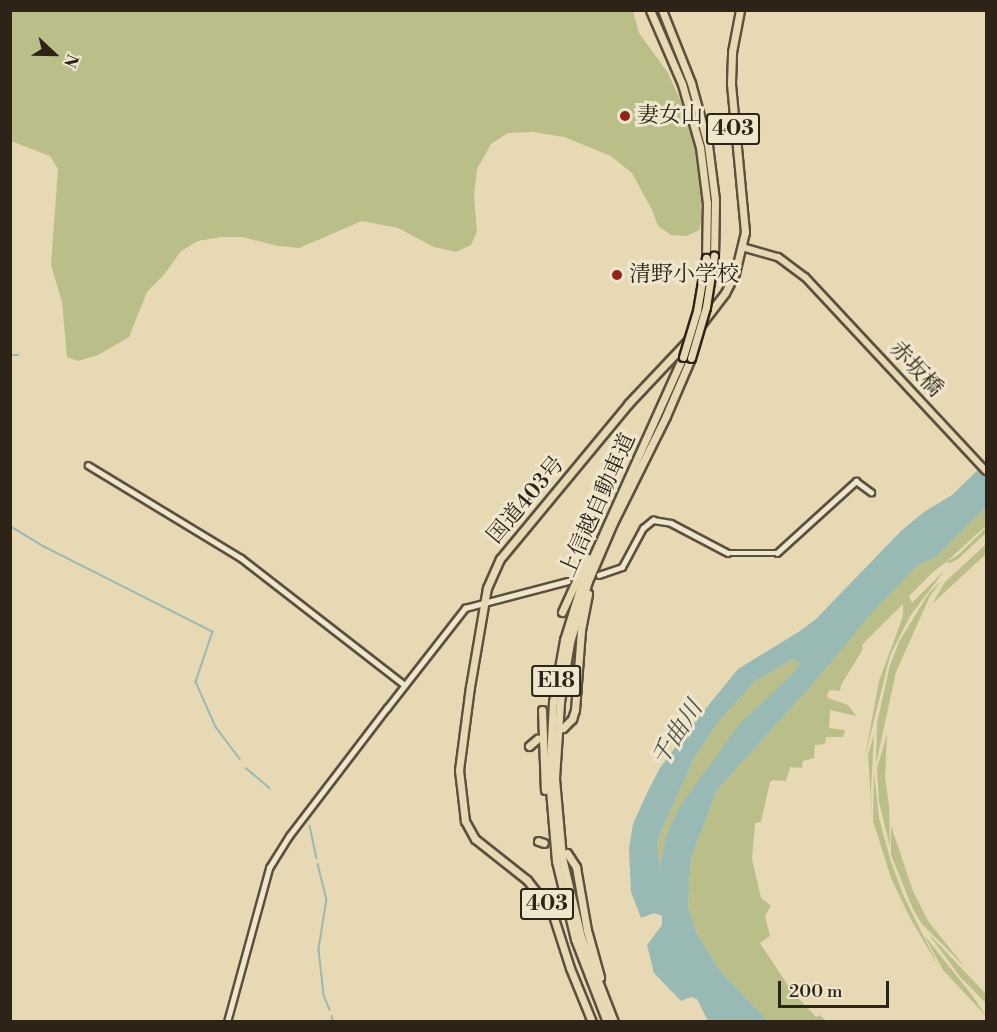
<!DOCTYPE html>
<html>
<head>
<meta charset="utf-8">
<style>
	body { margin:0 }
	#map { position:relative; width:997px; height:1032px; overflow:hidden; background:#e7d9b3; font-family:"Libre Bodoni","Noto Serif JP",serif }
	div>[style] { position:absolute }
	.green>* { inset:0; background:#babe89 }
	.water>* { inset:0; background:#99b9b5 }
	.stream>* { height:1.5px; margin:-0.75px; padding:0 0.75px; transform-origin:0.75px; border-radius:0.75px; background:#99b9b5 }
	.roads { filter:drop-shadow(2px 0 #5c503e) drop-shadow(-2px 0 #5c503e) drop-shadow(0 2px #5c503e) drop-shadow(0 -2px #5c503e) }
	.minor>* { height:4.5px; margin:-2.25px; padding:0 2.25px; transform-origin:2.25px; border-radius:2.25px; background:#efe6ce }
	.major>* { height:6px; margin:-3px; padding:0 3px; transform-origin:3px; border-radius:3px; background:#e7d9b3 }
	.highway>* { height:7px; margin:-3.5px; padding:0 3.5px; transform-origin:3.5px; border-radius:3.5px; background:#e7d9b3 }
	.bridges { filter:drop-shadow(2px 0 #2e2317) drop-shadow(-2px 0 #2e2317) drop-shadow(0 2px #2e2317) drop-shadow(0 -2px #2e2317) }
	.highway-bridge>* { height:7px; margin:-3.5px; padding:0 3.5px; transform-origin:3.5px; border-radius:3.5px; background:#e7d9b3 }
	.dots>* { width:16px; height:16px; translate:-50% -50%; box-sizing:border-box; border:3px solid #efe6ce; border-radius:50% }
	span { translate:-50% -50%; white-space:nowrap; text-align:center; line-height:1.15; -webkit-text-stroke:6px #efe6ce; paint-order:stroke }
	.shield-label span { padding:2px 4px; background:#efe6ce; border:2px solid; border-radius:4px; -webkit-text-stroke-width:0 }
	.shield-label { font-size:21px; color:#2e2317; font-weight:700 }
	.poi-label { font-size:22px; color:#2e2317 }
	.left { translate:0 -50%; text-align:left }
	.street-label { font-size:22px; color:#2e2317 }
	.water-label { font-size:24px; color:#4e5046; font-style:italic }
	.frame { position:absolute; inset:0; border:12px solid #2e2317; pointer-events:none }
	.north { position:absolute; left:24px; top:24px; width:60px; height:60px; -webkit-text-stroke:4px #efe6ce; paint-order:stroke; rotate:112deg; font-size:16px; font-weight:700; line-height:24px; text-align:center; color:#2e2317 }
	.north::after { content:''; display:block; margin:auto; width:21px; height:27px; background:#2e2317; clip-path:polygon(50% 0,100% 100%,50% 72%,0 100%) }
	.scale { position:absolute; left:778px; top:981px; width:111px; height:27px; box-sizing:border-box; border:3px solid #2e2317; border-top:0; padding-left:8px; font-size:18px; line-height:21px; white-space:nowrap; color:#2e2317; -webkit-text-stroke:4px #efe6ce; paint-order:stroke }
</style>
</head>
<body>
<div id="map">
	<div class="green">
		<div style="clip-path:polygon(11px 11px,633px 11px,639px 33px,668px 73px,690px 122px,702px 183px,704px 212px,699px 230px,687px 236px,671px 235px,658px 226px,652px 210px,632px 173px,611px 156px,564px 137px,533px 132px,508px 133px,491px 144px,477px 169px,474px 196px,477px 232px,471px 245px,456px 252px,434px 247px,398px 228px,362px 221px,299px 248px,278px 246px,242px 237px,221px 237px,198px 241px,181px 251px,163px 276px,147px 292px,129px 337px,98px 355px,78px 361px,67px 357px,62px 302px,51px 265px,58px 169px,50px 156px,11px 141px)"></div>
		<div style="clip-path:polygon(986px 507px,986px 526px,946px 562px,958px 555px,986px 528px,986px 533px,958px 559px,950px 563px,946px 562px,933px 572px,909px 596px,912px 603px,945px 570px,910px 616px,890px 656px,865px 757px,879px 681px,903px 616px,903px 604px,862px 645px,863px 649px,841px 685px,840px 691px,830px 690px,827px 695px,828px 698px,848px 705px,856px 716px,830px 710px,829px 728px,845px 730px,843px 737px,826px 737px,825px 744px,815px 745px,814px 758px,803px 761px,802px 768px,790px 767px,786px 781px,774px 780px,770px 782px,761px 822px,755px 823px,752px 859px,761px 898px,771px 906px,765px 916px,770px 936px,760px 943px,791px 990px,816px 1017px,820px 1015px,826px 1021px,768px 1021px,720px 971px,697px 934px,688px 906px,691px 858px,717px 790px,812px 685px,875px 608px,917px 566px,936px 557px)"></div>
		<div style="clip-path:polygon(986px 544px,986px 554px,932px 604px,945px 582px)"></div>
		<div style="clip-path:polygon(941px 581px,930px 596px,896px 672px,876px 764px,877px 723px,890px 665px,900px 640px,929px 593px)"></div>
		<div style="clip-path:polygon(793px 659px,800px 663px,795px 671px,758px 708px,680px 806px,667px 833px,660px 870px,657px 844px,662px 829px,695px 757px,716px 725px,754px 682px)"></div>
		<div style="clip-path:polygon(874px 734px,871px 791px,872px 818px,868px 755px)"></div>
		<div style="clip-path:polygon(887px 734px,885px 777px,889px 806px,890px 847px,879px 802px,877px 768px)"></div>
		<div style="clip-path:polygon(874px 772px,879px 818px,891px 862px,904px 897px,940px 969px,910px 918px,891px 878px,873px 821px)"></div>
		<div style="clip-path:polygon(891px 826px,913px 891px,928px 921px,965px 967px,922px 924px,913px 909px,891px 855px)"></div>
		<div style="clip-path:polygon(928px 933px,986px 994px,986px 1003px,961px 978px)"></div>
		<div style="clip-path:polygon(924px 935px,972px 995px,986px 1016px,943px 970px)"></div>
	</div>
	<div class="water">
		<div style="clip-path:polygon(evenodd,986px 462px,986px 507px,936px 557px,917px 566px,875px 609px,812px 685px,717px 790px,691px 858px,688px 906px,697px 934px,720px 971px,768px 1021px,708px 1021px,697px 999px,691px 997px,681px 1001px,654px 973px,647px 945px,662px 925px,662px 916px,654px 913px,641px 918px,631px 892px,629px 849px,633px 824px,647px 793px,660px 768px,685px 734px,738px 669px,800px 631px,816px 619px,901px 531px,924px 512px,952px 495px,986px 462px,793px 659px,800px 663px,795px 671px,739px 725px,680px 806px,667px 833px,660px 867px,657px 844px,662px 829px,695px 757px,716px 725px,754px 682px,793px 659px)"></div>
	</div>
	<div class="stream">
		<div style="left:11px;top:355px;width:7px"></div>
		<div style="left:10px;top:526px;width:41px;rotate:31deg"></div>
		<div style="left:45px;top:547px;width:188px;rotate:26.8deg"></div>
		<div style="left:213px;top:632px;width:53px;rotate:108.8deg"></div>
		<div style="left:196px;top:682px;width:49px;rotate:66deg"></div>
		<div style="left:216px;top:727px;width:40px;rotate:53deg"></div>
		<div style="left:246px;top:768px;width:31px;rotate:40deg"></div>
		<div style="left:310px;top:826px;width:33px;rotate:78deg"></div>
		<div style="left:318px;top:864px;width:36px;rotate:76deg"></div>
		<div style="left:327px;top:899px;width:51px;rotate:99.1deg"></div>
		<div style="left:319px;top:949px;width:46px;rotate:83.8deg"></div>
		<div style="left:324px;top:995px;width:16px;rotate:68deg"></div>
		<div style="left:332px;top:1016px;width:6px;rotate:72deg"></div>
	</div>
	<div class="roads">
		<div class="minor">
			<div style="left:88px;top:465px;width:179px;rotate:31.3deg"></div>
			<div style="left:241px;top:558px;width:207px;rotate:37.8deg"></div>
			<div style="left:599px;top:575px;width:24px;rotate:-19deg"></div>
			<div style="left:622px;top:567px;width:44px;rotate:-61.7deg"></div>
			<div style="left:643px;top:528px;width:13px;rotate:-39deg"></div>
			<div style="left:653px;top:520px;width:18px;rotate:9deg"></div>
			<div style="left:671px;top:523px;width:64px;rotate:27.8deg"></div>
			<div style="left:728px;top:553px;width:49px"></div>
			<div style="left:777px;top:553px;width:107px;rotate:-42.3deg"></div>
			<div style="left:856px;top:481px;width:19px;rotate:36deg"></div>
			<div style="left:227px;top:1022px;width:160px;rotate:-74.7deg"></div>
			<div style="left:269px;top:868px;width:38px;rotate:-58deg"></div>
			<div style="left:289px;top:836px;width:161px;rotate:-52.6deg"></div>
			<div style="left:387px;top:708px;width:127px;rotate:-52deg"></div>
			<div style="left:465px;top:608px;width:106px;rotate:-14.7deg"></div>
		</div>
		<div class="major">
			<div style="left:742px;top:247px;width:37px;rotate:16deg"></div>
			<div style="left:778px;top:257px;width:34px;rotate:37deg"></div>
			<div style="left:805px;top:277px;width:265px;rotate:47deg"></div>
		</div>
		<div class="highway">
			<div style="left:650px;top:10px;width:81px;rotate:66.6deg"></div>
			<div style="left:682px;top:84px;width:66px;rotate:74.1deg"></div>
			<div style="left:700px;top:147px;width:56px;rotate:82.9deg"></div>
			<div style="left:707px;top:203px;width:55px;rotate:91deg"></div>
			<div style="left:662px;top:10px;width:79px;rotate:68.3deg"></div>
			<div style="left:691px;top:83px;width:64px;rotate:74.7deg"></div>
			<div style="left:708px;top:145px;width:55px;rotate:82.7deg"></div>
			<div style="left:715px;top:200px;width:56px;rotate:91deg"></div>
			<div style="left:562px;top:612px;width:60px;rotate:-65.6deg"></div>
			<div style="left:542px;top:710px;width:80px;rotate:87.9deg"></div>
			<div style="left:563px;top:728px;width:13px;rotate:-45deg"></div>
			<div style="left:572px;top:719px;width:9px;rotate:-72deg"></div>
			<div style="left:575px;top:710px;width:80px;rotate:-85.7deg"></div>
			<div style="left:581px;top:630px;width:37px;rotate:-79deg"></div>
			<div style="left:529px;top:746px;width:11px;rotate:-41deg"></div>
			<div style="left:538px;top:841px;width:6px;rotate:18deg"></div>
			<div style="left:567px;top:853px;width:17px;rotate:57deg"></div>
			<div style="left:576px;top:867px;width:64px;rotate:80.1deg"></div>
			<div style="left:587px;top:930px;width:49px;rotate:74.5deg"></div>
			<div style="left:592px;top:1022px;width:58px;rotate:-112.2deg"></div>
			<div style="left:570px;top:968px;width:59px;rotate:-107.8deg"></div>
			<div style="left:552px;top:912px;width:41px;rotate:-128deg"></div>
			<div style="left:527px;top:880px;width:66px;rotate:-141.7deg"></div>
			<div style="left:475px;top:839px;width:21px;rotate:-119deg"></div>
			<div style="left:465px;top:821px;width:51px;rotate:-96.7deg"></div>
			<div style="left:459px;top:770px;width:84px;rotate:-82.5deg"></div>
			<div style="left:470px;top:687px;width:100px;rotate:-80.3deg"></div>
			<div style="left:487px;top:588px;width:32px;rotate:-66deg"></div>
			<div style="left:500px;top:559px;width:201px;rotate:-50.4deg"></div>
			<div style="left:628px;top:404px;width:93px;rotate:-46.7deg"></div>
			<div style="left:692px;top:336px;width:54px;rotate:-52.5deg"></div>
			<div style="left:725px;top:293px;width:22px;rotate:-63deg"></div>
			<div style="left:735px;top:273px;width:42px;rotate:-76.3deg"></div>
			<div style="left:745px;top:232px;width:150px;rotate:-95.4deg"></div>
			<div style="left:731px;top:83px;width:31px;rotate:-88deg"></div>
			<div style="left:732px;top:52px;width:43px;rotate:-79.2deg"></div>
			<div style="left:607px;top:1022px;width:89px;rotate:-111.1deg"></div>
			<div style="left:575px;top:939px;width:80px;rotate:-103.7deg"></div>
			<div style="left:556px;top:861px;width:83px;rotate:-94.8deg"></div>
			<div style="left:549px;top:778px;width:76px;rotate:-87deg"></div>
			<div style="left:553px;top:702px;width:63px;rotate:-79.9deg"></div>
			<div style="left:564px;top:640px;width:64px;rotate:-72.7deg"></div>
			<div style="left:583px;top:579px;width:243px;rotate:-65.8deg"></div>
			<div style="left:614px;top:1022px;width:91px;rotate:-111.2deg"></div>
			<div style="left:581px;top:937px;width:82px;rotate:-103.4deg"></div>
			<div style="left:562px;top:857px;width:79px;rotate:-95.1deg"></div>
			<div style="left:555px;top:778px;width:76px;rotate:-86.2deg"></div>
			<div style="left:560px;top:702px;width:61px;rotate:-80.5deg"></div>
			<div style="left:570px;top:642px;width:64px;rotate:-73.6deg"></div>
			<div style="left:588px;top:581px;width:63px;rotate:-66.7deg"></div>
			<div style="left:613px;top:523px;width:119px;rotate:-63.6deg"></div>
			<div style="left:666px;top:416px;width:63px;rotate:-66.7deg"></div>
		</div>
	</div>
	<div class="bridges">
		<div class="highway-bridge">
			<div style="left:683px;top:357px;width:48px;rotate:-73.1deg"></div>
			<div style="left:697px;top:311px;width:54px;rotate:-80.4deg"></div>
			<div style="left:691px;top:358px;width:53px;rotate:-73.6deg"></div>
			<div style="left:706px;top:307px;width:52px;rotate:-81.1deg"></div>
		</div>
	</div>
	<div class="dots">
		<div style="left:625px;top:116px;background:#8f2418"></div>
		<div style="left:617px;top:275px;background:#8f2418"></div>
	</div>
	<div class="shield-label">
		<span style="left:733px;top:129px">403</span>
		<span style="left:556px;top:681px">E18</span>
		<span style="left:547px;top:904px">403</span>
	</div>
	<div class="poi-label">
		<span class="left" style="left:637px;top:116px">妻女山</span>
		<span class="left" style="left:629px;top:275px">清野小学校</span>
	</div>
	<div class="street-label">
		<span style="left:916px;top:369px;rotate:47deg">赤坂橋</span>
		<span style="left:526px;top:500px;rotate:-50deg">国道403号</span>
		<span style="left:598px;top:505px;rotate:-66deg">上信越自動車道</span>
	</div>
	<div class="water-label">
		<span style="left:678px;top:734px;rotate:-57deg">千曲川</span>
	</div>
	<div class="frame"></div>
	<div class="north">N</div>
	<div class="scale">200 m</div>
</div>
</body>
</html>
